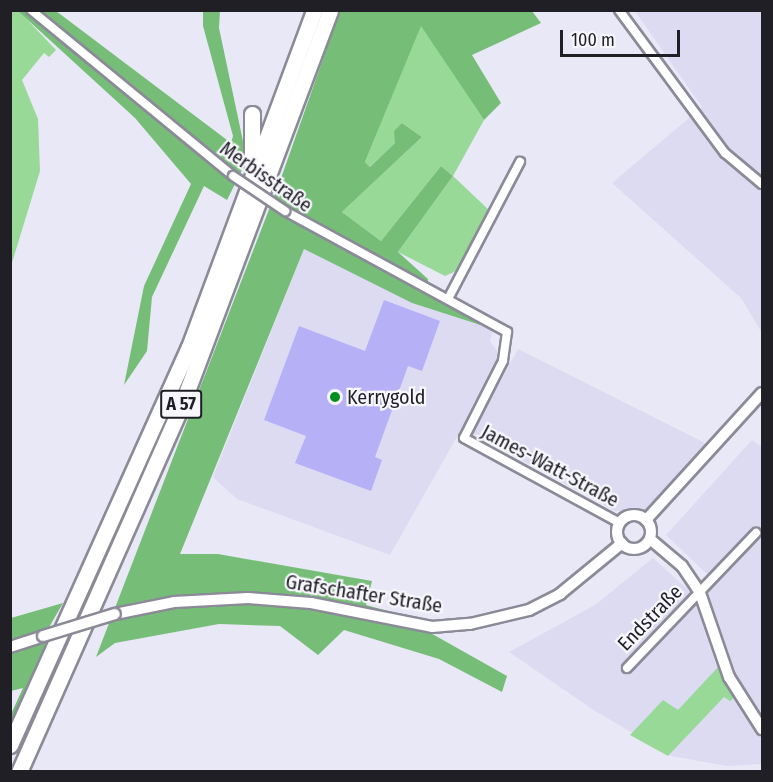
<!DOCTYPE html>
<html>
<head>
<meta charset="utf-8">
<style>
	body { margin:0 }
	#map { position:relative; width:773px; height:782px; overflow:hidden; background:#e9e8f7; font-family:"Fira Sans Condensed",sans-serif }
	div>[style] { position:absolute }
	.built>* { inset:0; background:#dcdbf2 }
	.green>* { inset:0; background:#99d998 }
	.forest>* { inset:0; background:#76be77 }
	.building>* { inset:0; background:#b6b0f7 }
	.roads { filter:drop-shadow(2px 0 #8b8b98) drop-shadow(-2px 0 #8b8b98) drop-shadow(0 2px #8b8b98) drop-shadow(0 -2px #8b8b98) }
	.street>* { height:8px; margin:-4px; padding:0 4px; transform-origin:4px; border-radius:4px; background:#fff }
	.secondary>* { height:10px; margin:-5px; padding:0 5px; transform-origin:5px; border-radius:5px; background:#fff }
	.secondary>.ring { margin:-5px; padding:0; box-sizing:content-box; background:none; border:10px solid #fff; border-radius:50% }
	.highway>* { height:15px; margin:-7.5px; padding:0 7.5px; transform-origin:7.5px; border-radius:7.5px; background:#fff }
	.bridges { filter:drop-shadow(2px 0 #8b8b98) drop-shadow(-2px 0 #8b8b98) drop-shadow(0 2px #8b8b98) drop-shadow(0 -2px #8b8b98) }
	.street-bridge>* { height:8px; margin:-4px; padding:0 4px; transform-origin:4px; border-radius:4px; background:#fff }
	.secondary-bridge>* { height:10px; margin:-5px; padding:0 5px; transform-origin:5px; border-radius:5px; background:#fff }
	.dots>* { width:16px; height:16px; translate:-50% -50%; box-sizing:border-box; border:3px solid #f7f7fd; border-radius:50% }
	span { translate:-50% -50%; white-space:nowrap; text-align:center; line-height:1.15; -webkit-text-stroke:4.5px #f7f7fd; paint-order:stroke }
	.shield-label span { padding:2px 4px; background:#f7f7fd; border:2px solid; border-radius:4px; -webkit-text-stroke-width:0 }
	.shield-label { font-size:18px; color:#1f1f25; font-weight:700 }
	.street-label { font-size:20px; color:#1f1f25 }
	.poi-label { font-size:20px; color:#1f1f25 }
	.left { translate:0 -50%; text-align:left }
	.frame { position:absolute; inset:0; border:12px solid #1f1f25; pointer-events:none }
	.scale { position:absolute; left:560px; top:30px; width:120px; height:27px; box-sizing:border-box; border:3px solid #1f1f25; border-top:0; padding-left:8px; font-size:18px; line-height:21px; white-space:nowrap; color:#1f1f25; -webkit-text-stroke:4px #f7f7fd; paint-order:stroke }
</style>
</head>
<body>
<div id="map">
	<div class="built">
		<div style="clip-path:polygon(635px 11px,762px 11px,762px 333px,741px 298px,612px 183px,702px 107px)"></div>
		<div style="clip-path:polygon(304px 249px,412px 303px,493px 329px,490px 341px,500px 355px,497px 366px,390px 555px,237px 499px,213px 477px)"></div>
		<div style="clip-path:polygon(518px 349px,711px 446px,647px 511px,615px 511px,472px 433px)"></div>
		<div style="clip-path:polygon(752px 440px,762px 447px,762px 764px,727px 766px,672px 756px,595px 711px,509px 652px,595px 605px,653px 558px,692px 593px,708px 575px,666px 535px)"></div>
	</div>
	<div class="green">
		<div style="clip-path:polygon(18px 10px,56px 50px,49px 57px,44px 53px,22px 80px,38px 119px,40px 171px,11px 266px,10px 11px)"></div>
		<div style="clip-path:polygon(421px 25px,484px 120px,453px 176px,491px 212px,458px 270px,445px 276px,398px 252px,453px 176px,441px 166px,381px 241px,342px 212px,422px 137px,402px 123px,395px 143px,370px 167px,365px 162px)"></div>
		<div style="clip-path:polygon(719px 666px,734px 698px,730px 701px,724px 697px,668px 756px,630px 735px,663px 700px,678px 710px)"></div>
	</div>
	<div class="forest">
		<div style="clip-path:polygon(18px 11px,56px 11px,231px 143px,233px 136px,203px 26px,203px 11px,220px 11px,219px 28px,247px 160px,227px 200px,204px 186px,152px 297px,147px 351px,124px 385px,144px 286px,191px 184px,135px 118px)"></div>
		<div style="clip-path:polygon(340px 11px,532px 11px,541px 23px,472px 55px,501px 103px,484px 120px,421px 26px,365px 162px,370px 167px,395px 143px,394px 131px,402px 123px,422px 137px,342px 212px,381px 241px,441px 166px,453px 176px,398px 252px,428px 279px,428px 286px,494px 325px,493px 329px,412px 303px,304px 249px,180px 554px,218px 554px,372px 581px,366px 605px,395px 613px,507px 676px,502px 692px,439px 659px,344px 630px,318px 655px,280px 626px,219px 624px,115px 643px,96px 657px,280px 181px)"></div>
		<div style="clip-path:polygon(63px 603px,44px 636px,47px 666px,11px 749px,11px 714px,23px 688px,11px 691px,11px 618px)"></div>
	</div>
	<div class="building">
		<div style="clip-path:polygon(384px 300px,440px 321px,422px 371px,408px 366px,375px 457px,382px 460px,371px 491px,295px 463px,306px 436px,264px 420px,299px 326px,365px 351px)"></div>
	</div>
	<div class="roads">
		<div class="street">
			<div style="left:31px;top:10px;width:261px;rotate:39.4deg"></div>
			<div style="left:619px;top:10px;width:178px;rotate:53.5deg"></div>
			<div style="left:725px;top:153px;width:48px;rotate:40deg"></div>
			<div style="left:285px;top:211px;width:253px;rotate:28.6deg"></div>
			<div style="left:507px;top:332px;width:29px;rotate:98deg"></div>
			<div style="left:503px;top:361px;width:86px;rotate:116.9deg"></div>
			<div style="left:464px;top:438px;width:178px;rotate:28.6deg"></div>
			<div style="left:448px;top:299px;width:155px;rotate:-62.3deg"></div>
			<div style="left:627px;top:668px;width:187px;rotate:-46.3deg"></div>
		</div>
		<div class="secondary">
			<div class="ring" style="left:617px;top:515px;width:24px;height:24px"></div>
			<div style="left:646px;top:520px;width:172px;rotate:-47.6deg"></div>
			<div style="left:650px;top:539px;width:42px;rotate:40.2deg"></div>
			<div style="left:682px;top:566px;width:32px;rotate:56deg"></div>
			<div style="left:700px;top:593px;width:89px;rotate:71deg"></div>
			<div style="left:729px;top:677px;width:62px;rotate:57.6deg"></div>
			<div style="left:115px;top:614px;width:60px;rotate:-11.5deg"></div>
			<div style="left:174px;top:602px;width:74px;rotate:-3.1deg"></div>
			<div style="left:248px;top:598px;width:63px;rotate:4.5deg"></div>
			<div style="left:311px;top:603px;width:123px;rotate:11.2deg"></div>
			<div style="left:432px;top:627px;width:38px;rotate:-5deg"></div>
			<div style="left:470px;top:624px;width:61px;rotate:-13.3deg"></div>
			<div style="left:529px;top:610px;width:35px;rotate:-27deg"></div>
			<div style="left:560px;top:594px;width:80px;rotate:-39.4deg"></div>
			<div style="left:10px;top:647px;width:35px;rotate:-18deg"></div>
		</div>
		<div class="highway">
			<div style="left:252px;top:164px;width:50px;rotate:-90deg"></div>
			<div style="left:10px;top:745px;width:436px;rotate:-65.8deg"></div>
			<div style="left:189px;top:347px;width:359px;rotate:-69.6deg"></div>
			<div style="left:19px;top:772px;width:408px;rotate:-66.1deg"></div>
			<div style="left:184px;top:399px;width:415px;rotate:-69.4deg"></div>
		</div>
	</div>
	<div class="bridges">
		<div class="street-bridge">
			<div style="left:233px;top:176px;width:63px;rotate:33.9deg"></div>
		</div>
		<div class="secondary-bridge">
			<div style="left:43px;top:636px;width:75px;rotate:-17deg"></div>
		</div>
	</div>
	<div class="dots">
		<div style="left:335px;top:397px;background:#008e1e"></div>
	</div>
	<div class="shield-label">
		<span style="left:181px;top:404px">A 57</span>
	</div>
	<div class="street-label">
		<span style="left:266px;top:177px;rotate:35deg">Merbisstraße</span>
		<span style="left:550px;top:466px;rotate:28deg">James-Watt-Straße</span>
		<span style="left:364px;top:594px;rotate:9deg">Grafschafter Straße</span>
		<span style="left:650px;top:618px;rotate:-46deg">Endstraße</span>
	</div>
	<div class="poi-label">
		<span class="left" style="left:347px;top:397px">Kerrygold</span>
	</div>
	<div class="frame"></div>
	<div class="scale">100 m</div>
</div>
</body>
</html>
